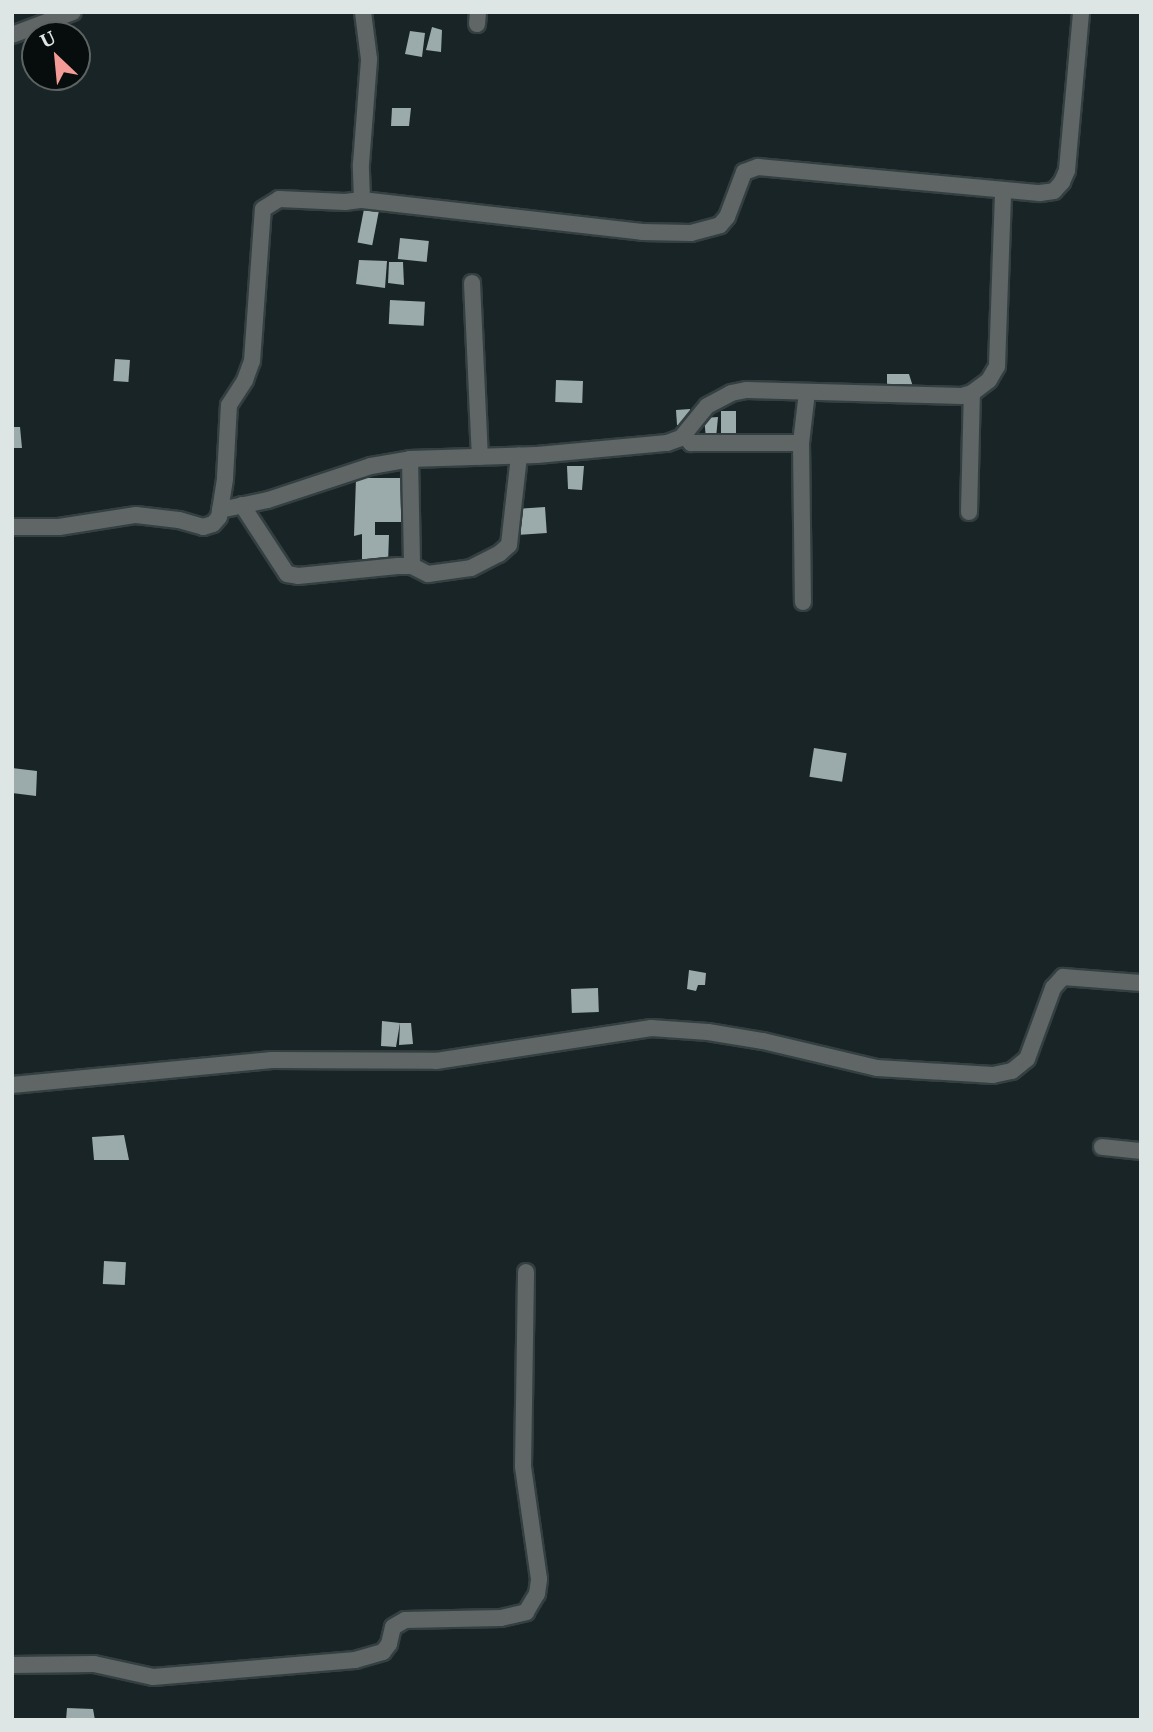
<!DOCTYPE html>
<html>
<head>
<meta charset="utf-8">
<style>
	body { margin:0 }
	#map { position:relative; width:1153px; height:1732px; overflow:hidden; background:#182426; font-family:"IBM Plex Serif",serif }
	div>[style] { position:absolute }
	.building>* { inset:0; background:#9baaab; transform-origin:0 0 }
	.roads { filter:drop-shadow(2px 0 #343f41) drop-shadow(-2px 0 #343f41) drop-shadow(0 2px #343f41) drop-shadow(0 -2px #343f41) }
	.minor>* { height:16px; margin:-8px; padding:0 8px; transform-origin:8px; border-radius:8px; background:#606666 }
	span { translate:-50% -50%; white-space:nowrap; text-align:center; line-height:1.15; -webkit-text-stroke:7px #070d0d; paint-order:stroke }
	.frame { position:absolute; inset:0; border:14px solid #dde5e5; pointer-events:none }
	.north { position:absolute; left:21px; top:21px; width:70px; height:70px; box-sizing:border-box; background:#070d0d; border:2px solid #5d6363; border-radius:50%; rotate:334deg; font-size:19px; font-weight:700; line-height:28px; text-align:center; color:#dde5e5 }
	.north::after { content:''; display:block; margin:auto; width:24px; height:32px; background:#f59b97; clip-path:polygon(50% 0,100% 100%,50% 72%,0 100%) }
</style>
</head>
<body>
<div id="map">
	<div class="building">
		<div style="clip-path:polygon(432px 27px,442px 30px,441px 52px,426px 50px)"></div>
		<div style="clip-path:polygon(410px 31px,425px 33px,422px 57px,405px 54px)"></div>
		<div style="clip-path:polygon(392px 108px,411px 108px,409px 126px,391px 126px)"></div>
		<div style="left:364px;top:209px;width:15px;height:34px;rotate:11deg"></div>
		<div style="left:400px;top:238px;width:29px;height:21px;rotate:6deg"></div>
		<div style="clip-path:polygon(359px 260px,387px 261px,385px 288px,356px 284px)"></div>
		<div style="clip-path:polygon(389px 262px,403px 262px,404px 285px,388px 283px)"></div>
		<div style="left:390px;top:300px;width:35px;height:24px;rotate:3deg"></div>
		<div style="left:115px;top:359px;width:15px;height:22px;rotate:4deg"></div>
		<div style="clip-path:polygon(887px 374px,909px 374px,914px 390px,887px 391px)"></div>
		<div style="left:556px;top:380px;width:27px;height:22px;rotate:2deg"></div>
		<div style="clip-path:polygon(690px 409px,690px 426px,677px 425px,676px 410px)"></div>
		<div style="left:736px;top:411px;width:28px;height:15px;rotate:90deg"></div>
		<div style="clip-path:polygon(718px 417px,716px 438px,706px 438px,704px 418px)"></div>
		<div style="clip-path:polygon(12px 427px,20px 427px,22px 448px,12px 448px)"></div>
		<div style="clip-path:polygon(567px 466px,584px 466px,582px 490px,568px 489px)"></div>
		<div style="clip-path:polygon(356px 478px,404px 478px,405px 522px,375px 522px,375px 535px,389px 535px,388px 564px,362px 563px,362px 534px,354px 536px)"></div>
		<div style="left:545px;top:507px;width:26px;height:26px;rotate:86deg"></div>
		<div style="left:814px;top:748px;width:33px;height:29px;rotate:9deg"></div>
		<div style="clip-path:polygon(12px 768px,37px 771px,36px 796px,12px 793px)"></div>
		<div style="clip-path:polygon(689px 970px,706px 973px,705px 985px,698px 985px,696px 991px,687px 989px)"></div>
		<div style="left:598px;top:988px;width:24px;height:27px;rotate:88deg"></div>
		<div style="clip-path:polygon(382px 1021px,400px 1023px,396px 1047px,381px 1046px)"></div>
		<div style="clip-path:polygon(400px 1023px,411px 1023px,413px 1044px,399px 1045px)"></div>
		<div style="clip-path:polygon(124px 1135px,129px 1160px,94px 1160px,92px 1137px)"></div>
		<div style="left:104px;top:1261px;width:22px;height:23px;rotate:3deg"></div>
		<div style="clip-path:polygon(67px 1708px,93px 1709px,95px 1720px,66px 1720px)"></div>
	</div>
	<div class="roads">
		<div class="minor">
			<div style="left:477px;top:24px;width:12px;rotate:-85deg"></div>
			<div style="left:12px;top:35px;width:65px;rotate:-20.7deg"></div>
			<div style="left:362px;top:200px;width:282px;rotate:6.5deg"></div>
			<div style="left:642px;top:232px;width:49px;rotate:1.2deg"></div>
			<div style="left:691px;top:233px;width:30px;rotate:-15deg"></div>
			<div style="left:720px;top:225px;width:11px;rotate:-49deg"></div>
			<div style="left:727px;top:217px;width:48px;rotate:-69.3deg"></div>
			<div style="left:744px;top:172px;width:15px;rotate:-20deg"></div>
			<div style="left:758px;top:167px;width:283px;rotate:5.3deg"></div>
			<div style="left:1040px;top:193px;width:14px;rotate:-8deg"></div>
			<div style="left:1054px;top:191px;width:12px;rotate:-48deg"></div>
			<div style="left:1062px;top:182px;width:13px;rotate:-67deg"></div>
			<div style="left:1067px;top:170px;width:159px;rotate:-84.9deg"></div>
			<div style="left:472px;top:283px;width:174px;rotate:87.4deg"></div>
			<div style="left:684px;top:435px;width:11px;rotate:49deg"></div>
			<div style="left:691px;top:443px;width:110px"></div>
			<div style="left:801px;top:443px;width:51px;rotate:-83.3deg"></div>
			<div style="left:801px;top:443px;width:159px;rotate:89.3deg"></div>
			<div style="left:410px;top:459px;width:107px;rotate:88.9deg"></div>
			<div style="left:242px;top:505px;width:82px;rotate:56.9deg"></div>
			<div style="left:287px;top:574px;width:11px;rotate:10deg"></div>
			<div style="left:298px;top:576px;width:100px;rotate:-5.7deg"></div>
			<div style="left:398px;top:566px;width:14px"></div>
			<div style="left:412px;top:566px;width:18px;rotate:27deg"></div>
			<div style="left:428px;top:574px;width:43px;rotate:-7.9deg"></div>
			<div style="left:471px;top:568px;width:31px;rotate:-27deg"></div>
			<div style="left:499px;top:554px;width:13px;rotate:-42deg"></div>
			<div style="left:509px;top:545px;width:90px;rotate:-83.6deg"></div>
			<div style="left:220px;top:510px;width:49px;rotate:-11.8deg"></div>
			<div style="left:268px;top:500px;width:108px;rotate:-18.3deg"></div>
			<div style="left:371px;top:466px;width:40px;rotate:-10deg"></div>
			<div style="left:410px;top:459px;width:127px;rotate:-1.8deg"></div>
			<div style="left:537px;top:455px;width:131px;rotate:-5.3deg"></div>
			<div style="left:667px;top:443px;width:15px;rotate:-20deg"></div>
			<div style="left:681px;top:438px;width:41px;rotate:-50.9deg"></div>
			<div style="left:707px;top:406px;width:27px;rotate:-28deg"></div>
			<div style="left:731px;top:393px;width:16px;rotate:-11deg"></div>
			<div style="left:747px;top:390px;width:215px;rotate:1.6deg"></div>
			<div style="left:962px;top:396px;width:10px;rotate:-17deg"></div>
			<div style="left:972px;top:393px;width:21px;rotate:-37deg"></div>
			<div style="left:989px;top:380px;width:16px;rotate:-60deg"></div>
			<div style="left:997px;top:366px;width:176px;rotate:-88deg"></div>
			<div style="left:969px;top:512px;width:119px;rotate:-88.6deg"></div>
			<div style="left:12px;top:527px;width:47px"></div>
			<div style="left:59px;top:527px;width:78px;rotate:-8.9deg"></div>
			<div style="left:136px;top:515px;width:43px;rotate:6.6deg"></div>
			<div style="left:179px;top:520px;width:25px;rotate:16deg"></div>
			<div style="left:203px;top:527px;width:10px;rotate:-17deg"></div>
			<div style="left:213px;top:524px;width:9px;rotate:-49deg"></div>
			<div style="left:219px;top:517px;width:39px;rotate:-81deg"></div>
			<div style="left:225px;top:478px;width:73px;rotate:-86.9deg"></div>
			<div style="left:229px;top:405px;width:30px;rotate:-57deg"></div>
			<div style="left:245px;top:380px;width:20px;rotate:-70deg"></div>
			<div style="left:252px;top:361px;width:152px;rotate:-85.9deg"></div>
			<div style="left:263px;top:209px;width:19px;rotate:-32deg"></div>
			<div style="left:279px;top:199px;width:66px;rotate:2.6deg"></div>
			<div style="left:345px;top:202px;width:17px;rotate:-7deg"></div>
			<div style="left:362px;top:200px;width:36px;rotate:-92deg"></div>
			<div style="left:361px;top:164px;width:105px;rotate:-85.6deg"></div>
			<div style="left:369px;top:59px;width:47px;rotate:-97.3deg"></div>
			<div style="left:12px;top:1085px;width:261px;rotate:-5.5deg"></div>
			<div style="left:272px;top:1060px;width:164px;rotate:0.3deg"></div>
			<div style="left:436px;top:1061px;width:218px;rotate:-8.7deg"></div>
			<div style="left:651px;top:1028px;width:57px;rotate:4deg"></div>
			<div style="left:708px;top:1032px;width:56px;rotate:9.3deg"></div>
			<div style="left:763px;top:1041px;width:117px;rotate:13.3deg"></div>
			<div style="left:877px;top:1068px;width:116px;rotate:3.5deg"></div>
			<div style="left:993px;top:1075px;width:19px;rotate:-12deg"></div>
			<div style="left:1012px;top:1071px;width:19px;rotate:-39deg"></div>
			<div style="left:1027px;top:1059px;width:76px;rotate:-69.9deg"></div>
			<div style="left:1053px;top:988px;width:15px;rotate:-48deg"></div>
			<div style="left:1063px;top:977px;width:78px;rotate:4.4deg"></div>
			<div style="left:1102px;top:1147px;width:39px;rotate:6deg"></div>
			<div style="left:12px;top:1665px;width:82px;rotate:-0.7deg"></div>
			<div style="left:94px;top:1664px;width:60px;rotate:12.4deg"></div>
			<div style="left:153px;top:1677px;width:203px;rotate:-4.8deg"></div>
			<div style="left:355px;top:1660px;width:29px;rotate:-16deg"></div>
			<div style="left:383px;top:1652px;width:10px;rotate:-53deg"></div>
			<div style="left:389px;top:1644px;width:17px;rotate:-77deg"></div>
			<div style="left:393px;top:1627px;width:14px;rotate:-30deg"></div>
			<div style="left:405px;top:1620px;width:96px;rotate:-1.2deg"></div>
			<div style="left:501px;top:1618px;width:26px;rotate:-13deg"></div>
			<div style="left:526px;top:1612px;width:21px;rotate:-59deg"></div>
			<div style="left:537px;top:1594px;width:15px;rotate:-82deg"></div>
			<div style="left:539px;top:1579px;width:114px;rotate:-98.1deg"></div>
			<div style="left:523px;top:1466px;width:194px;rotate:-89.1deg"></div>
		</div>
	</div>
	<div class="frame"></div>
	<div class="north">U</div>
</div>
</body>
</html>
